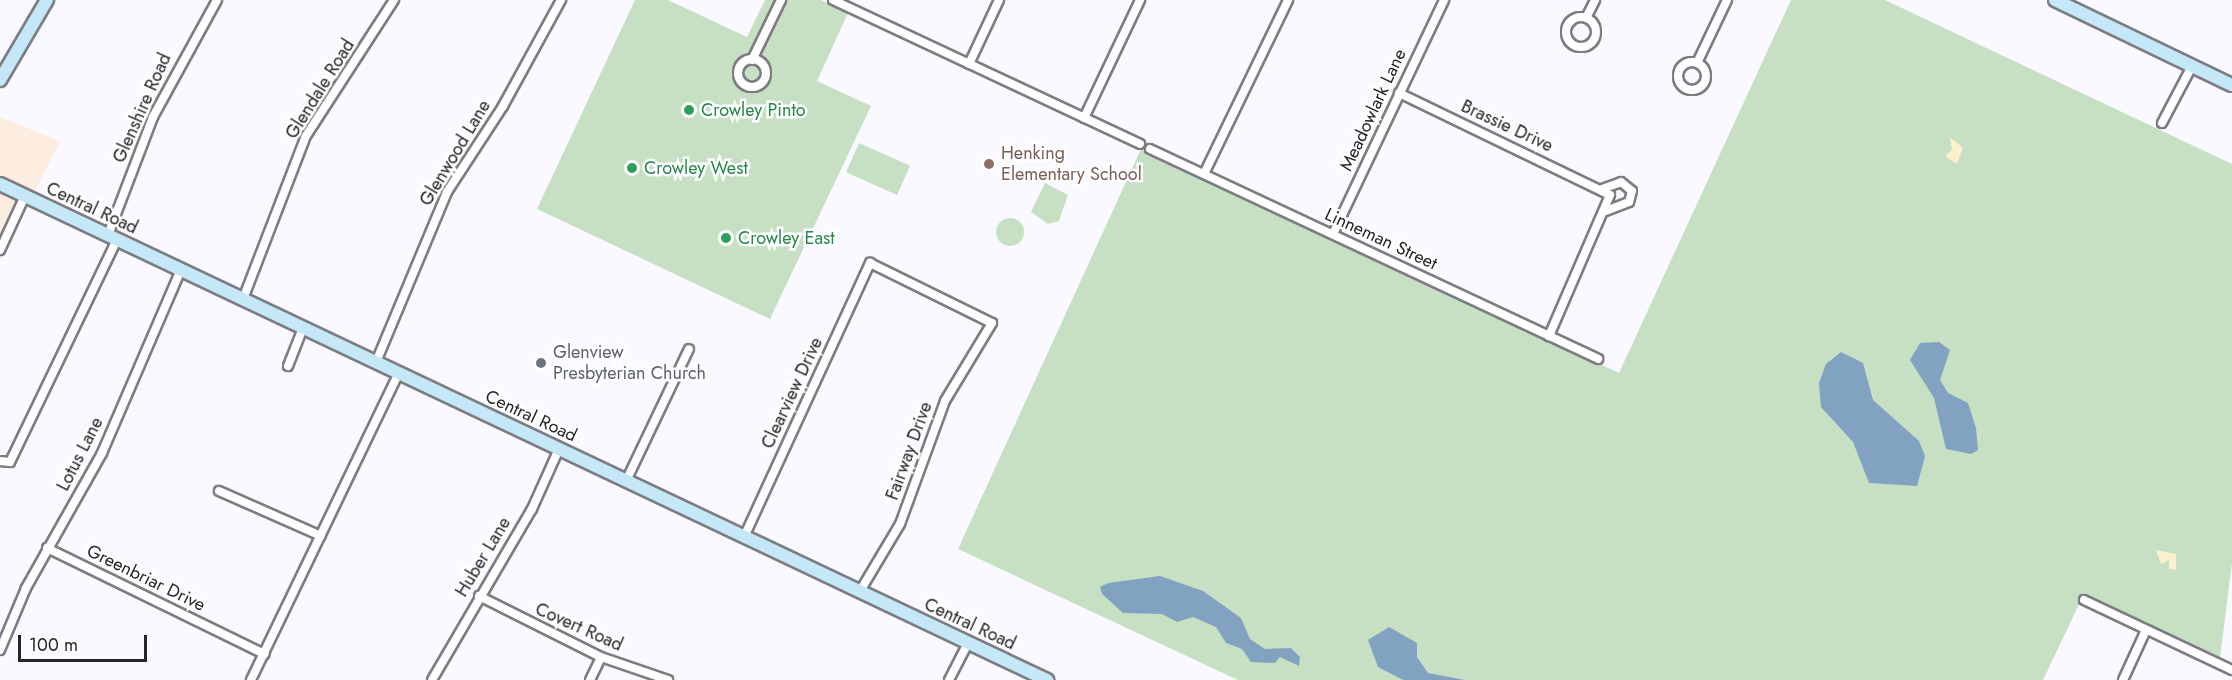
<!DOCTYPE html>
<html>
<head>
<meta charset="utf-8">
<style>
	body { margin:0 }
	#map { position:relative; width:2232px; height:680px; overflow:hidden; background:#faf9ff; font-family:Jost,sans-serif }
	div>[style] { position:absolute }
	.commercial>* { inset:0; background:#fcede0 }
	.green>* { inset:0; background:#c7e0c4; transform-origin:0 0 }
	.round { border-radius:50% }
	.sand>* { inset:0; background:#faf0cb }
	.water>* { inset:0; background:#81a2c0 }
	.roads { filter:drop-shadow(2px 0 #7c7c82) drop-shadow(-2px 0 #7c7c82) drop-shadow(0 2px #7c7c82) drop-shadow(0 -2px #7c7c82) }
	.minor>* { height:8px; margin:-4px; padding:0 4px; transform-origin:4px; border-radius:4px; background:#fff }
	.minor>.ring { margin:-4px; padding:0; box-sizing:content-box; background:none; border:8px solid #fff; border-radius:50% }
	.secondary>* { height:12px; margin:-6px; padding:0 6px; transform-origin:6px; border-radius:6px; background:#c4e8f8 }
	.dots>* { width:16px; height:16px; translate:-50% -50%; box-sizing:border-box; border:3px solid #fff; border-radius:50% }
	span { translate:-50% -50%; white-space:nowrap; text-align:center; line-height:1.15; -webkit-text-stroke:5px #fff; paint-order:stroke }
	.street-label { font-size:18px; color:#252528 }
	.leisure-label { font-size:18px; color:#27864d }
	.left { translate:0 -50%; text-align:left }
	.education-label { font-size:18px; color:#785e54 }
	.worship-label { font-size:18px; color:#5b616d }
	.scale { position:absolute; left:18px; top:635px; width:129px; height:27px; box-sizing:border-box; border:3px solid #252528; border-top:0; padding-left:8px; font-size:18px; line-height:21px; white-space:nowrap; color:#252528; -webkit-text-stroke:4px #fff; paint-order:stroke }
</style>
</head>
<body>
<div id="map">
	<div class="commercial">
		<div style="clip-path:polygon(0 117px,60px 141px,0 260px)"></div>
	</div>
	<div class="green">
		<div style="clip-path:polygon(635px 0,668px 0,747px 37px,765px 0,821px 0,848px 13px,817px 81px,871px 106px,770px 319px,537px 209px)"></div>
		<div style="clip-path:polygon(1791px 0,1885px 0,2232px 164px,2232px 563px,2220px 658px,2083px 596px,2043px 680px,1238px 680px,958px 549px,1141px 149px,1619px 373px)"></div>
		<div style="left:859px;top:143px;width:56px;height:32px;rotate:24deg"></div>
		<div style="clip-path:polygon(1045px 183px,1068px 195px,1059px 221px,1048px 224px,1031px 212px)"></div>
		<div class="round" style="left:996px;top:218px;width:28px;height:28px"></div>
	</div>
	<div class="sand">
		<div style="clip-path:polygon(1950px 137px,1963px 148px,1957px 164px,1945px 156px,1952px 150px)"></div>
		<div style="clip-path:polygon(2156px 550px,2176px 554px,2176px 570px,2169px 569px,2169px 560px,2161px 564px)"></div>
	</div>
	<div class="water">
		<div style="clip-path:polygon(1939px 342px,1950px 350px,1940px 380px,1948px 393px,1968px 403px,1976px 428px,1978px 450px,1971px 454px,1946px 449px,1934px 398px,1910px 360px,1920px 343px)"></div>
		<div style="clip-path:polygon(1841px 352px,1863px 363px,1873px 400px,1919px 441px,1925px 456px,1917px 486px,1869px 483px,1853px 442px,1821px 407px,1819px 383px,1826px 364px)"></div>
		<div style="clip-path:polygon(1160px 576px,1203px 591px,1241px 618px,1250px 639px,1265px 649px,1291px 648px,1300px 657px,1299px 666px,1280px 657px,1275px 663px,1251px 662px,1242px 649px,1226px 643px,1216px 627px,1193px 617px,1177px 622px,1162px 614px,1123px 613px,1102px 594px,1100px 587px,1108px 583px)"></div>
		<div style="clip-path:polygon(1389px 627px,1417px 643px,1417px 657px,1428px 673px,1465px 680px,1403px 680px,1378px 667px,1368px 640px)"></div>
	</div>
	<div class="roads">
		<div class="minor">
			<div style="left:833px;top:0;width:339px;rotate:25.1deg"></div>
			<div class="ring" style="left:1566px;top:17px;width:22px;height:22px"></div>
			<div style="left:1586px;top:18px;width:20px;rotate:-63deg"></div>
			<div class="ring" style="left:738px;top:59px;width:20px;height:20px"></div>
			<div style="left:752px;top:60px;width:67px;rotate:-64.2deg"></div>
			<div class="ring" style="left:1678px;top:62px;width:20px;height:20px"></div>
			<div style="left:1697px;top:63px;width:70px;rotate:-64.5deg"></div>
			<div style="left:969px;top:64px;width:71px;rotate:-64.9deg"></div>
			<div style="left:1399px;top:93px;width:234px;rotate:25.8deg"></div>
			<div style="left:1610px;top:195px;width:154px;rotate:113.4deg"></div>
			<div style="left:1084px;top:118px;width:131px;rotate:-64.6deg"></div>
			<div style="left:2162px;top:123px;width:64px;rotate:-62.2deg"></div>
			<div style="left:1150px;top:149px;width:495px;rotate:25.1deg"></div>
			<div style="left:1204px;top:174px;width:193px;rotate:-64.2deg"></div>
			<div style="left:1602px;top:189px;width:20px;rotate:-20deg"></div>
			<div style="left:1621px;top:182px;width:14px;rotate:39deg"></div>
			<div style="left:1632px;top:191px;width:11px;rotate:105deg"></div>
			<div style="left:1629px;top:202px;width:25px;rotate:159deg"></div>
			<div style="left:1333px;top:234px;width:259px;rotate:-64.6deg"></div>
			<div style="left:108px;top:235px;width:126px;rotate:-69.1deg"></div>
			<div style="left:153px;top:117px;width:133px;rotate:-61.3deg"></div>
			<div style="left:0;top:250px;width:60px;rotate:-65.2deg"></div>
			<div style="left:243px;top:299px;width:175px;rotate:-68.9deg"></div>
			<div style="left:306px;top:136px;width:162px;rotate:-57.1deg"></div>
			<div style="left:376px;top:362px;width:184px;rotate:-67.3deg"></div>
			<div style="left:447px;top:192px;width:103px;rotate:-56.9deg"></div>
			<div style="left:503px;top:106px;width:121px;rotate:-61.3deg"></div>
			<div style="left:288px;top:366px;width:41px;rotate:-68.5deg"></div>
			<div style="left:0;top:461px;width:10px;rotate:6deg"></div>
			<div style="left:10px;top:462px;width:246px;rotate:-64.3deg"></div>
			<div style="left:626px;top:481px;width:146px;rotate:-64.5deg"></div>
			<div style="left:219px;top:491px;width:111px;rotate:23.8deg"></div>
			<div style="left:744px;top:537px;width:302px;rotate:-65.3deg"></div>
			<div style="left:870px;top:263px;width:136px;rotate:26.2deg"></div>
			<div style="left:992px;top:323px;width:91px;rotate:121.1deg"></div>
			<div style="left:945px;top:401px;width:131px;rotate:110.1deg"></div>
			<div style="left:900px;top:524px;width:78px;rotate:120.8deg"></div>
			<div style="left:47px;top:548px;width:242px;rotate:26deg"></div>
			<div style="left:479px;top:596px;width:136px;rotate:26.6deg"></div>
			<div style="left:601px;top:657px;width:71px;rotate:18.9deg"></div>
			<div style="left:2084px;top:600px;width:164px;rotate:25.3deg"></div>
			<div style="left:0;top:650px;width:67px;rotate:-67.2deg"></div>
			<div style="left:26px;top:588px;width:155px;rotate:-60.6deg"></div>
			<div style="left:102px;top:453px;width:199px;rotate:-66.7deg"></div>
			<div style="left:251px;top:680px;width:341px;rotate:-64.3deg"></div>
			<div style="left:432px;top:680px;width:198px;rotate:-59.7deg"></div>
			<div style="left:532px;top:509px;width:66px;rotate:-65.8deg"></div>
			<div style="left:590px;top:680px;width:25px;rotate:-64deg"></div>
			<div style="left:949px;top:680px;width:42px;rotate:-62.8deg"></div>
			<div style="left:2123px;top:680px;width:55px;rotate:-65.3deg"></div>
		</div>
		<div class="secondary">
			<div style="left:2055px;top:0;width:196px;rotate:25.7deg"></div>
			<div style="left:0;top:80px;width:93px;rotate:-59.6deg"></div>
			<div style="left:0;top:184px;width:1159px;rotate:25.35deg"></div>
		</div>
	</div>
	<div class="dots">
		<div style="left:689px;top:110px;background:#2e9e5b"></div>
		<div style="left:989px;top:164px;background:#8d6e63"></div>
		<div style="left:632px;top:168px;background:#2e9e5b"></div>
		<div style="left:726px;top:238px;background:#2e9e5b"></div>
		<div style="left:541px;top:363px;background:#6b7280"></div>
	</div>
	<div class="street-label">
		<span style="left:320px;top:89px;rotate:-58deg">Glendale Road</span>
		<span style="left:142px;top:108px;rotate:-66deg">Glenshire Road</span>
		<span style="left:1373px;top:110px;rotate:-65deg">Meadowlark Lane</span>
		<span style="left:1507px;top:126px;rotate:25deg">Brassie Drive</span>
		<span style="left:455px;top:153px;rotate:-59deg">Glenwood Lane</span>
		<span style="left:92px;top:208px;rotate:25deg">Central Road</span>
		<span style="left:1381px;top:239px;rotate:25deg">Linneman Street</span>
		<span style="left:792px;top:393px;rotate:-65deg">Clearview Drive</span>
		<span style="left:531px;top:416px;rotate:25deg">Central Road</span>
		<span style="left:909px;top:451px;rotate:-70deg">Fairway Drive</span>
		<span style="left:80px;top:454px;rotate:-63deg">Lotus Lane</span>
		<span style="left:483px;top:557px;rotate:-59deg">Huber Lane</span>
		<span style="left:146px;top:578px;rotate:26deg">Greenbriar Drive</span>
		<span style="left:970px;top:624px;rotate:25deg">Central Road</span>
		<span style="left:579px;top:627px;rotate:24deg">Covert Road</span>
	</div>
	<div class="leisure-label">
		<span class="left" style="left:701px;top:110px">Crowley Pinto</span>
		<span class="left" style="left:644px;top:168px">Crowley West</span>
		<span class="left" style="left:738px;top:238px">Crowley East</span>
	</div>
	<div class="education-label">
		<span class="left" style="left:1001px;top:164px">Henking<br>Elementary School</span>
	</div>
	<div class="worship-label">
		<span class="left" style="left:553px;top:363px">Glenview<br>Presbyterian Church</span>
	</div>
	<div class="scale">100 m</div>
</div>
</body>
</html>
